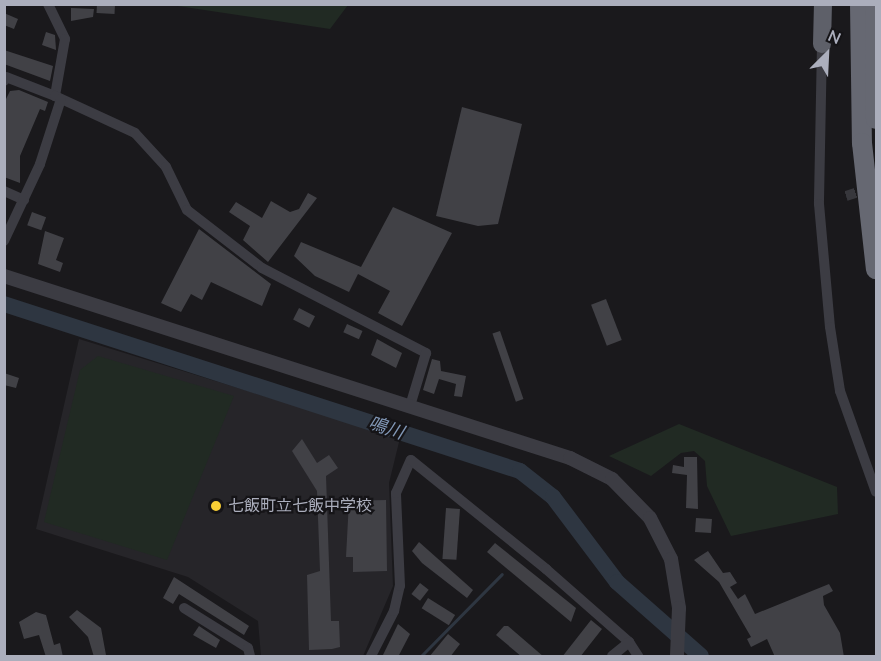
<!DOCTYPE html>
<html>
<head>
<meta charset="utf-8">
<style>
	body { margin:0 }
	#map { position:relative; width:881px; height:661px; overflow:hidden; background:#1a191c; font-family:"Nunito Sans","Noto Sans JP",sans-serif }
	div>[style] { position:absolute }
	.built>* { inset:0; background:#262529 }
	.green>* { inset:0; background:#212a23 }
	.stream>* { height:3px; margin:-1.5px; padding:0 1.5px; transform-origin:1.5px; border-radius:1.5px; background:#2e3641 }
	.river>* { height:16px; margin:-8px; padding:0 8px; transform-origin:8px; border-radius:8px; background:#2e3641 }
	.building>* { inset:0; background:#414146; transform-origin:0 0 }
	.minor-tunnel>* { height:10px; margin-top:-5px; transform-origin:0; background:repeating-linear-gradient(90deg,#37373c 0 10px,transparent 0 15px) }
	.minor>* { height:10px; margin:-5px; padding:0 5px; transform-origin:5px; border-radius:5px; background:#3c3c43 }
	.tertiary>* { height:14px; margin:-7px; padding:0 7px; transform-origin:7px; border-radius:7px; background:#3c3c43 }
	.trunk>* { height:18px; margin:-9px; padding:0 9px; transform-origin:9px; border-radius:9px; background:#5e6069 }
	.motorway>* { height:20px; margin:-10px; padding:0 10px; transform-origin:10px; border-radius:10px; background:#666872 }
	.dots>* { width:16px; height:16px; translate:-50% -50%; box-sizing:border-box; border:3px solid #151417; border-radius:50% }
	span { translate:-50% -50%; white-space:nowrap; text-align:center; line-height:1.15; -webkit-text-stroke:4.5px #151417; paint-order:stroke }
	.poi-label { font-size:16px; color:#abaebc }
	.left { translate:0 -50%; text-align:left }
	.water-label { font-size:18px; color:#8298b7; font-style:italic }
	.frame { position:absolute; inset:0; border:6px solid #abaebc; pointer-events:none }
	.north { position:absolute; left:797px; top:24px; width:60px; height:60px; -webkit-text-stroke:4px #151417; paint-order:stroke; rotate:24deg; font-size:16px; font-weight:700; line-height:24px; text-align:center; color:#abaebc }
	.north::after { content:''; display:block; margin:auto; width:21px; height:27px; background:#abaebc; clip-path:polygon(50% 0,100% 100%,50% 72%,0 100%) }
</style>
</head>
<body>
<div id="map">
	<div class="built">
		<div style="clip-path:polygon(79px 339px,400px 438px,389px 483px,393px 586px,363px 656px,261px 656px,258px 621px,188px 577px,36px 529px)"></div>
	</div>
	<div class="green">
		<div style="clip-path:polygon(171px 5px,348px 5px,330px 29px)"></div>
		<div style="clip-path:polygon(98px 356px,234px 396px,167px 560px,44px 522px,80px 370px)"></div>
		<div style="clip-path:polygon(679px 424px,837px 487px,838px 514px,731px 536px,707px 486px,705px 461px,694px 451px,681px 453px,651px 476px,609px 456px)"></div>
	</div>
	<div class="stream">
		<div style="left:421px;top:656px;width:115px;rotate:-45.4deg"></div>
	</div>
	<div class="river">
		<div style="left:4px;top:304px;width:542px;rotate:17.93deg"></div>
		<div style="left:520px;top:471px;width:42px;rotate:38.2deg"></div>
		<div style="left:553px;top:497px;width:106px;rotate:53deg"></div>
		<div style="left:617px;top:582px;width:112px;rotate:41.4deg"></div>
	</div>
	<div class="building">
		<div style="left:97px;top:4px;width:18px;height:9px;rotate:3deg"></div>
		<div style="clip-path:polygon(71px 8px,94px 9px,93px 17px,71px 21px)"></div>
		<div style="clip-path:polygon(4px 13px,18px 19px,14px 29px,4px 25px)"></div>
		<div style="clip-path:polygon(46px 32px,55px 35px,56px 50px,42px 45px)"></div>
		<div style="clip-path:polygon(4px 50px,53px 66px,50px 81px,4px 64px)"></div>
		<div style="clip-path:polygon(19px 90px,48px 102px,45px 111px,40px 109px,20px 156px,20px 183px,4px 177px,6px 99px,10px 91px)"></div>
		<div style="clip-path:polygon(462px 107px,522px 124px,498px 224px,478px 226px,436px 216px)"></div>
		<div style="clip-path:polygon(308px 193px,317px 198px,268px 262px,243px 240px,250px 226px,229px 212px,236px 202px,262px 218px,271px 201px,290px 212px,299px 209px)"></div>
		<div style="clip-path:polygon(393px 207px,452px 233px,402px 326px,378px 313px,390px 291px,358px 274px,349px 292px,315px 276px,294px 256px,301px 242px,361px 267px)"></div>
		<div style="left:32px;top:212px;width:15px;height:14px;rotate:20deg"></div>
		<div style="clip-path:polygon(199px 229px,271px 284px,262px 306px,211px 282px,202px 300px,191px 294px,181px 312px,161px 303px)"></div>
		<div style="clip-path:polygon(45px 231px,64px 238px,56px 260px,63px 263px,60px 272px,38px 264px)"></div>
		<div style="left:606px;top:299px;width:44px;height:16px;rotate:69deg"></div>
		<div style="left:299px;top:308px;width:18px;height:13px;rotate:27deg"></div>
		<div style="left:347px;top:324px;width:17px;height:9px;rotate:24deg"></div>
		<div style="left:500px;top:331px;width:72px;height:8px;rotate:71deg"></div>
		<div style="clip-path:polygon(377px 339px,402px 353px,396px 368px,371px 355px)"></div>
		<div style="clip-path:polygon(432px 359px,440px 361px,441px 371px,466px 376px,462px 397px,454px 396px,456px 384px,439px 379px,434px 394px,423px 390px)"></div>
		<div style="clip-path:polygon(4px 373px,19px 378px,16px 388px,4px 385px)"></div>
		<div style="clip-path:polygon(302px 439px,317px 463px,329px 455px,338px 468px,326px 476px,331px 621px,339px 621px,340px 647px,332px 649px,309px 650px,307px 575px,320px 571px,317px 491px,292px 451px)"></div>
		<div style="clip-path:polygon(684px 457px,697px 457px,698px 509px,686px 508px,687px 475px,672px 473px,673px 465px,684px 467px)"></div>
		<div style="clip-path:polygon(386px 500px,387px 571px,353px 572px,353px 557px,346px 557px,349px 501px)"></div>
		<div style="left:446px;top:508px;width:14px;height:51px;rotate:4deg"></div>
		<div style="left:696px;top:518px;width:16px;height:14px;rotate:4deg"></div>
		<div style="clip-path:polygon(419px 542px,473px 590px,467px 598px,422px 563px,412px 551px)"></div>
		<div style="clip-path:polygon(495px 543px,576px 608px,571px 622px,487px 552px)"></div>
		<div style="clip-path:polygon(708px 551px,723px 573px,730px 572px,737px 583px,730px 587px,738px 599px,745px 594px,755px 614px,829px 584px,833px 591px,823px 596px,824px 605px,840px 633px,844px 657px,775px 657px,767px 639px,751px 647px,747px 639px,751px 637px,719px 582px,694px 560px)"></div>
		<div style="clip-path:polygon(174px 577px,249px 626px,244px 635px,179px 594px,173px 604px,163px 598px)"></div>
		<div style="left:420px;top:583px;width:11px;height:14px;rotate:38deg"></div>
		<div style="left:428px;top:598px;width:32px;height:12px;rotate:32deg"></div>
		<div style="clip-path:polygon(77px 610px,101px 628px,106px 655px,94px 657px,88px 637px,69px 617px)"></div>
		<div style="clip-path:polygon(36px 612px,46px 615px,54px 645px,60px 643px,63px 657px,46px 657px,39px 635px,24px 639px,19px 622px)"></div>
		<div style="clip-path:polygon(591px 620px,602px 629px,580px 657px,562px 657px)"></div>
		<div style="clip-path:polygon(398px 624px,410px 634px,398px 657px,382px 657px)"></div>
		<div style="clip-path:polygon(199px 626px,220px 640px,216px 648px,193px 635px)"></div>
		<div style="clip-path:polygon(504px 626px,508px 626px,544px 657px,522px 657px,496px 635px)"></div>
		<div style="clip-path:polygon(448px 634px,460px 644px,450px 657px,429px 657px)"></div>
	</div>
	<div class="minor-tunnel">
		<div style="left:846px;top:196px;width:25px;rotate:-18deg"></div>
	</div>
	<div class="minor">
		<div style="left:48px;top:4px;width:39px;rotate:64deg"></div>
		<div style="left:65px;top:39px;width:58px;rotate:100deg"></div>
		<div style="left:822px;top:44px;width:160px;rotate:91.1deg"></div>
		<div style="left:819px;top:204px;width:123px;rotate:84.9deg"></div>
		<div style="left:830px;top:327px;width:65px;rotate:81.1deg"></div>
		<div style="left:840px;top:391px;width:107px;rotate:70.4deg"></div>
		<div style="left:4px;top:81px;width:4px;rotate:-63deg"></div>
		<div style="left:6px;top:77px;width:53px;rotate:21.2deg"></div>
		<div style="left:55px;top:96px;width:88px;rotate:24.8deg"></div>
		<div style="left:135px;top:133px;width:46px;rotate:47.6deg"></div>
		<div style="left:166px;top:167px;width:48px;rotate:64deg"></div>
		<div style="left:187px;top:210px;width:95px;rotate:37.7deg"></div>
		<div style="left:262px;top:268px;width:185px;rotate:27.4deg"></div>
		<div style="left:426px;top:353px;width:55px;rotate:106.8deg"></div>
		<div style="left:4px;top:191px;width:22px;rotate:24deg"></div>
		<div style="left:4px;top:241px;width:85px;rotate:-64.9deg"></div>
		<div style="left:40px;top:164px;width:68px;rotate:-72.1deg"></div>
		<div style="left:184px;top:608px;width:75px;rotate:32deg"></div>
		<div style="left:248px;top:648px;width:8px;rotate:76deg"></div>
		<div style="left:371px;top:656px;width:51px;rotate:-62.9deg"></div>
		<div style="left:394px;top:611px;width:26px;rotate:-77deg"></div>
		<div style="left:400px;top:586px;width:93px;rotate:-92.5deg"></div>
		<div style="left:396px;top:493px;width:36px;rotate:-66deg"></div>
		<div style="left:411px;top:460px;width:174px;rotate:38.9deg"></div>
		<div style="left:546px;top:569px;width:111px;rotate:41.3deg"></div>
		<div style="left:629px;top:642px;width:17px;rotate:57deg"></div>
		<div style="left:612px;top:656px;width:22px;rotate:-39deg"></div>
	</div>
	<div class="tertiary">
		<div style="left:4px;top:276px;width:595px;rotate:17.83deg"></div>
		<div style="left:570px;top:458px;width:47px;rotate:26.6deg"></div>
		<div style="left:612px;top:479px;width:54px;rotate:45.7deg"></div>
		<div style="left:650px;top:518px;width:46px;rotate:62.9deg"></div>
		<div style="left:671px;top:559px;width:50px;rotate:80.7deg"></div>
		<div style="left:679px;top:608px;width:48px;rotate:92.4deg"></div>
	</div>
	<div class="trunk">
		<div style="left:822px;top:44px;width:40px;rotate:-88.6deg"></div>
	</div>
	<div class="motorway">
		<div style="left:860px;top:4px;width:139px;rotate:89.2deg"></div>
		<div style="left:862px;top:143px;width:127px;rotate:83.7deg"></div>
		<div style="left:875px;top:4px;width:115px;rotate:89.5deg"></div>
	</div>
	<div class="dots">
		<div style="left:216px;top:506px;background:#f8ce35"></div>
	</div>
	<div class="poi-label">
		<span class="left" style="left:228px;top:506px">七飯町立七飯中学校</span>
	</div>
	<div class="water-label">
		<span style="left:386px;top:428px;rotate:18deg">鳴川</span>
	</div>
	<div class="frame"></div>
	<div class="north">N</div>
</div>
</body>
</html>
